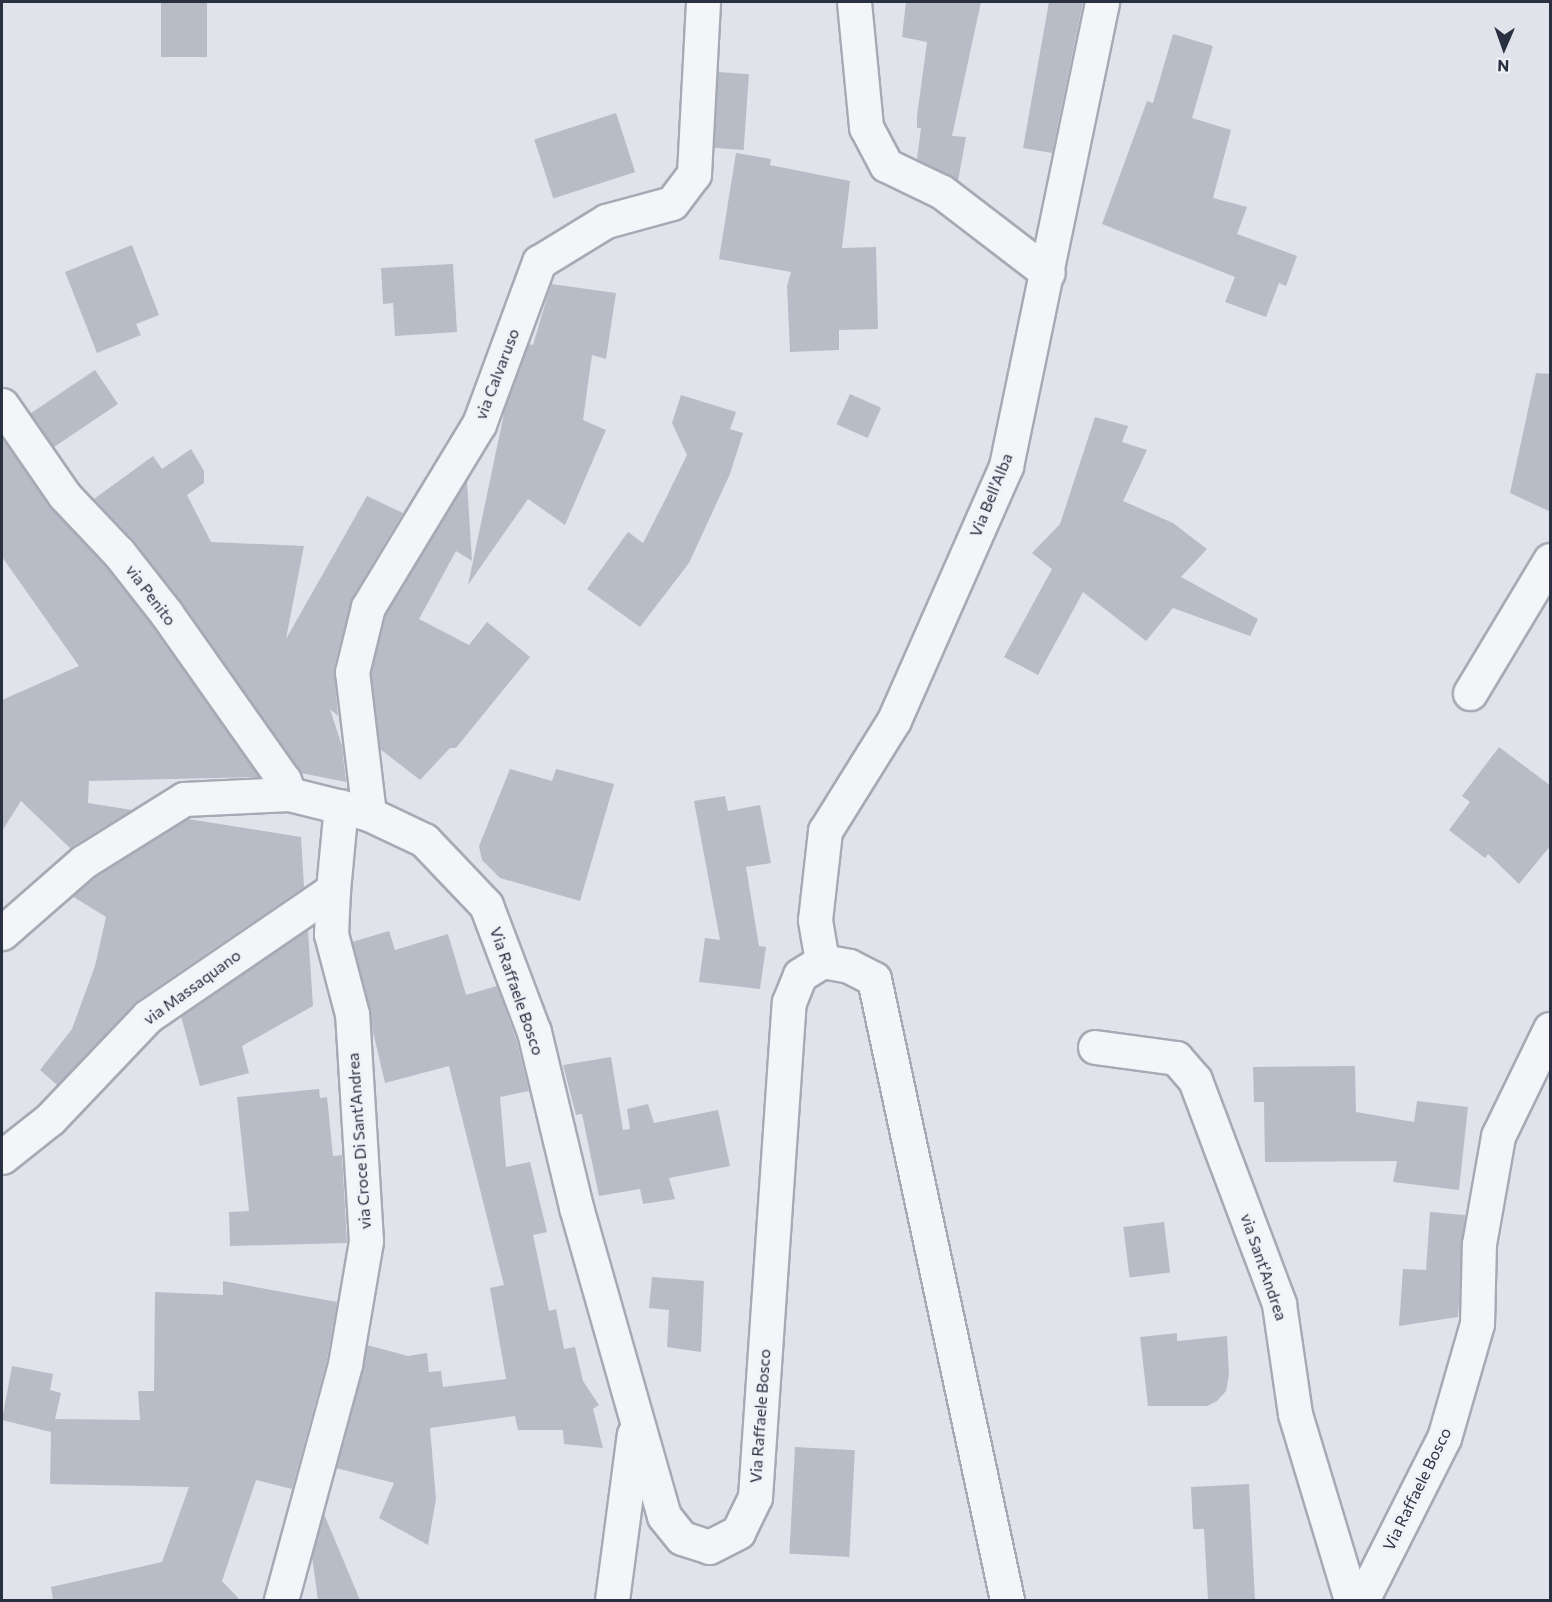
<!DOCTYPE html>
<html>
<head>
<meta charset="utf-8">
<style>
	body { margin:0 }
	#map { position:relative; width:1552px; height:1602px; overflow:hidden; background:#e1e3ea; font-family:Commissioner,sans-serif }
	div>[style] { position:absolute }
	.building>* { inset:0; background:#b8bcc6; transform-origin:0 0 }
	.roads { filter:drop-shadow(2px 0 #a6aab4) drop-shadow(-2px 0 #a6aab4) drop-shadow(0 2px #a6aab4) drop-shadow(0 -2px #a6aab4) }
	.minor>* { height:33px; margin:-16.5px; padding:0 16.5px; transform-origin:16.5px; border-radius:16.5px; background:#f3f5f8 }
	span { translate:-50% -50%; white-space:nowrap; text-align:center; line-height:1.15; -webkit-text-stroke:5px #f0f2f7; paint-order:stroke }
	.street-label { font-size:16px; color:#293041 }
	.frame { position:absolute; inset:0; border:3px solid #293041; pointer-events:none }
	.north { position:absolute; left:1474px; top:18px; width:60px; height:60px; -webkit-text-stroke:4px #f0f2f7; paint-order:stroke; rotate:182deg; font-size:16px; font-weight:700; line-height:24px; text-align:center; color:#293041 }
	.north::after { content:''; display:block; margin:auto; width:21px; height:27px; background:#293041; clip-path:polygon(50% 0,100% 100%,50% 72%,0 100%) }
</style>
</head>
<body>
<div id="map">
	<div class="building">
		<div style="left:161px;top:2px;width:46px;height:55px"></div>
		<div style="clip-path:polygon(906px 2px,981px 2px,952px 136px,966px 137px,958px 181px,917px 159px,921px 128px,917px 128px,917px 116px,927px 42px,902px 37px)"></div>
		<div style="clip-path:polygon(1049px 2px,1083px 2px,1052px 153px,1023px 148px)"></div>
		<div style="clip-path:polygon(1173px 34px,1213px 46px,1192px 118px,1231px 130px,1213px 198px,1247px 207px,1237px 234px,1297px 256px,1286px 286px,1279px 283px,1266px 317px,1225px 302px,1235px 277px,1102px 224px,1147px 101px,1153px 103px)"></div>
		<div style="left:718px;top:72px;width:31px;height:76px;rotate:4deg"></div>
		<div style="left:616px;top:113px;width:62px;height:86px;rotate:72deg"></div>
		<div style="clip-path:polygon(736px 153px,771px 159px,770px 165px,850px 181px,842px 248px,876px 247px,878px 329px,839px 330px,839px 350px,790px 352px,787px 286px,791px 272px,719px 259px)"></div>
		<div style="clip-path:polygon(132px 245px,159px 315px,136px 324px,141px 335px,97px 353px,65px 272px)"></div>
		<div style="clip-path:polygon(453px 264px,457px 332px,395px 336px,393px 303px,383px 304px,381px 268px)"></div>
		<div style="clip-path:polygon(551px 284px,616px 293px,606px 359px,592px 355px,583px 420px,606px 430px,565px 525px,528px 499px,468px 585px,506px 404px,529px 344px,533px 345px)"></div>
		<div style="left:95px;top:370px;width:41px;height:78px;rotate:56deg"></div>
		<div style="clip-path:polygon(1536px 373px,1551px 374px,1551px 512px,1510px 493px)"></div>
		<div style="left:850px;top:394px;width:34px;height:33px;rotate:24deg"></div>
		<div style="clip-path:polygon(681px 395px,736px 412px,730px 429px,743px 433px,730px 474px,689px 563px,640px 627px,587px 589px,628px 532px,643px 543px,665px 500px,687px 455px,672px 423px)"></div>
		<div style="clip-path:polygon(1095px 417px,1128px 426px,1122px 442px,1147px 450px,1123px 501px,1173px 523px,1207px 549px,1181px 577px,1258px 619px,1250px 636px,1173px 608px,1146px 641px,1083px 592px,1038px 675px,1004px 657px,1052px 569px,1032px 553px,1060px 524px)"></div>
		<div style="clip-path:polygon(2px 437px,49px 506px,105px 565px,151px 624px,259px 777px,89px 781px,88px 803px,132px 810px,70px 848px,21px 801px,2px 831px,2px 700px,79px 666px,2px 557px)"></div>
		<div style="clip-path:polygon(191px 449px,204px 471px,204px 483px,187px 495px,211px 542px,304px 546px,286px 639px,367px 496px,403px 513px,352px 598px,334px 668px,338px 716px,330px 709px,342px 746px,346px 782px,301px 773px,181px 601px,134px 541px,94px 499px,153px 456px,162px 469px)"></div>
		<div style="clip-path:polygon(467px 481px,472px 561px,456px 551px,419px 619px,469px 645px,487px 622px,530px 657px,456px 748px,450px 748px,420px 780px,380px 749px,371px 673px,386px 614px)"></div>
		<div style="clip-path:polygon(1499px 747px,1551px 786px,1551px 845px,1519px 884px,1488px 854px,1485px 858px,1449px 830px,1470px 802px,1462px 796px)"></div>
		<div style="clip-path:polygon(510px 769px,552px 781px,556px 769px,614px 784px,580px 901px,500px 878px,482px 860px,479px 846px)"></div>
		<div style="clip-path:polygon(725px 796px,728px 811px,760px 805px,771px 863px,746px 867px,759px 946px,766px 947px,760px 989px,699px 982px,705px 938px,720px 940px,694px 801px)"></div>
		<div style="clip-path:polygon(188px 819px,301px 837px,304px 887px,137px 1001px,57px 1085px,40px 1070px,72px 1029px,95px 966px,106px 917px,72px 896px,94px 877px)"></div>
		<div style="clip-path:polygon(308px 930px,313px 1006px,242px 1046px,249px 1073px,200px 1086px,181px 1016px)"></div>
		<div style="clip-path:polygon(389px 931px,395px 950px,448px 934px,466px 995px,497px 986px,517px 1042px,529px 1091px,500px 1097px,506px 1167px,530px 1162px,547px 1232px,533px 1235px,549px 1311px,556px 1309px,564px 1349px,575px 1347px,583px 1381px,599px 1405px,593px 1409px,603px 1448px,564px 1444px,563px 1430px,518px 1430px,515px 1416px,430px 1428px,436px 1499px,428px 1545px,379px 1518px,394px 1483px,336px 1468px,367px 1345px,408px 1356px,427px 1353px,429px 1372px,441px 1371px,443px 1387px,506px 1379px,490px 1288px,504px 1285px,449px 1066px,385px 1083px,352px 942px)"></div>
		<div style="clip-path:polygon(611px 1057px,623px 1130px,630px 1129px,627px 1109px,648px 1104px,654px 1123px,718px 1110px,730px 1166px,669px 1178px,675px 1199px,643px 1204px,640px 1189px,599px 1196px,582px 1114px,576px 1115px,563px 1065px)"></div>
		<div style="clip-path:polygon(1355px 1066px,1356px 1112px,1414px 1122px,1417px 1101px,1468px 1107px,1459px 1190px,1393px 1182px,1397px 1161px,1265px 1162px,1264px 1102px,1254px 1102px,1253px 1067px)"></div>
		<div style="clip-path:polygon(319px 1089px,320px 1098px,327px 1097px,333px 1156px,342px 1155px,347px 1243px,230px 1246px,229px 1212px,249px 1211px,237px 1097px)"></div>
		<div style="clip-path:polygon(1430px 1212px,1465px 1215px,1458px 1317px,1399px 1326px,1403px 1269px,1426px 1270px)"></div>
		<div style="left:1164px;top:1222px;width:51px;height:41px;rotate:83deg"></div>
		<div style="clip-path:polygon(652px 1277px,704px 1281px,701px 1352px,667px 1347px,669px 1310px,649px 1308px)"></div>
		<div style="clip-path:polygon(223px 1281px,337px 1302px,327px 1360px,292px 1489px,256px 1480px,222px 1581px,240px 1600px,53px 1600px,51px 1587px,162px 1562px,189px 1487px,50px 1484px,51px 1432px,2px 1420px,12px 1366px,53px 1374px,50px 1390px,61px 1393px,55px 1419px,140px 1420px,138px 1391px,154px 1391px,155px 1292px,223px 1295px)"></div>
		<div style="clip-path:polygon(1177px 1333px,1177px 1341px,1227px 1336px,1229px 1375px,1226px 1391px,1217px 1401px,1207px 1406px,1148px 1406px,1140px 1337px)"></div>
		<div style="left:795px;top:1447px;width:60px;height:107px;rotate:3deg"></div>
		<div style="clip-path:polygon(1249px 1484px,1255px 1600px,1208px 1600px,1204px 1529px,1193px 1529px,1191px 1487px)"></div>
		<div style="clip-path:polygon(324px 1514px,360px 1600px,318px 1600px,312px 1556px)"></div>
	</div>
	<div class="roads">
		<div class="minor">
			<div style="left:854px;top:2px;width:126px;rotate:84.5deg"></div>
			<div style="left:866px;top:127px;width:43px;rotate:62.2deg"></div>
			<div style="left:886px;top:165px;width:62px;rotate:25.7deg"></div>
			<div style="left:942px;top:192px;width:133px;rotate:37.4deg"></div>
			<div style="left:2px;top:405px;width:109px;rotate:55.4deg"></div>
			<div style="left:64px;top:495px;width:80px;rotate:46.5deg"></div>
			<div style="left:119px;top:553px;width:76px;rotate:51.9deg"></div>
			<div style="left:166px;top:613px;width:204px;rotate:54.8deg"></div>
			<div style="left:284px;top:780px;width:15px;rotate:70deg"></div>
			<div style="left:1470px;top:693px;width:155px;rotate:-59deg"></div>
			<div style="left:369px;top:814px;width:143px;rotate:-96.8deg"></div>
			<div style="left:352px;top:672px;width:67px;rotate:-76.2deg"></div>
			<div style="left:368px;top:607px;width:214px;rotate:-58.8deg"></div>
			<div style="left:479px;top:424px;width:173px;rotate:-69.7deg"></div>
			<div style="left:539px;top:262px;width:79px;rotate:-31.5deg"></div>
			<div style="left:606px;top:221px;width:68px;rotate:-15.3deg"></div>
			<div style="left:672px;top:203px;width:36px;rotate:-53deg"></div>
			<div style="left:694px;top:174px;width:172px;rotate:-87deg"></div>
			<div style="left:2px;top:933px;width:108px;rotate:-41.2deg"></div>
			<div style="left:83px;top:862px;width:119px;rotate:-32deg"></div>
			<div style="left:184px;top:799px;width:105px;rotate:-2.7deg"></div>
			<div style="left:289px;top:794px;width:82px;rotate:14deg"></div>
			<div style="left:369px;top:814px;width:61px;rotate:25.3deg"></div>
			<div style="left:424px;top:840px;width:90px;rotate:46.4deg"></div>
			<div style="left:486px;top:905px;width:136px;rotate:69.3deg"></div>
			<div style="left:534px;top:1032px;width:180px;rotate:76.5deg"></div>
			<div style="left:576px;top:1207px;width:321px;rotate:74.1deg"></div>
			<div style="left:664px;top:1516px;width:28px;rotate:51deg"></div>
			<div style="left:682px;top:1538px;width:28px;rotate:18deg"></div>
			<div style="left:709px;top:1547px;width:33px;rotate:-27deg"></div>
			<div style="left:738px;top:1532px;width:39px;rotate:-64deg"></div>
			<div style="left:755px;top:1497px;width:496px;rotate:-86.1deg"></div>
			<div style="left:789px;top:1002px;width:29px;rotate:-68deg"></div>
			<div style="left:800px;top:975px;width:26px;rotate:-32deg"></div>
			<div style="left:822px;top:961px;width:27px;rotate:10deg"></div>
			<div style="left:849px;top:966px;width:28px;rotate:27deg"></div>
			<div style="left:874px;top:979px;width:635px;rotate:77.91deg"></div>
			<div style="left:822px;top:961px;width:42px;rotate:-99.7deg"></div>
			<div style="left:815px;top:920px;width:90px;rotate:-83.6deg"></div>
			<div style="left:825px;top:831px;width:131px;rotate:-58.1deg"></div>
			<div style="left:894px;top:720px;width:278px;rotate:-66.2deg"></div>
			<div style="left:1006px;top:466px;width:474px;rotate:-78.3deg"></div>
			<div style="left:1095px;top:1047px;width:82px;rotate:7.7deg"></div>
			<div style="left:1176px;top:1058px;width:29px;rotate:49deg"></div>
			<div style="left:1195px;top:1080px;width:239px;rotate:69.4deg"></div>
			<div style="left:1279px;top:1304px;width:111px;rotate:81.7deg"></div>
			<div style="left:1295px;top:1414px;width:194px;rotate:73.2deg"></div>
			<div style="left:2px;top:1157px;width:61px;rotate:-38.4deg"></div>
			<div style="left:50px;top:1119px;width:142px;rotate:-46.4deg"></div>
			<div style="left:148px;top:1016px;width:224px;rotate:-34.3deg"></div>
			<div style="left:333px;top:890px;width:84px;rotate:-84.6deg"></div>
			<div style="left:281px;top:1600px;width:245px;rotate:-74.8deg"></div>
			<div style="left:345px;top:1364px;width:125px;rotate:-80.3deg"></div>
			<div style="left:366px;top:1241px;width:227px;rotate:-93.5deg"></div>
			<div style="left:352px;top:1014px;width:83px;rotate:-104.7deg"></div>
			<div style="left:331px;top:934px;width:44px;rotate:-87.4deg"></div>
			<div style="left:612px;top:1600px;width:167px;rotate:-82.5deg"></div>
			<div style="left:1362px;top:1600px;width:182px;rotate:-63.2deg"></div>
			<div style="left:1444px;top:1438px;width:119px;rotate:-73.9deg"></div>
			<div style="left:1477px;top:1324px;width:80px;rotate:-88.6deg"></div>
			<div style="left:1479px;top:1244px;width:110px;rotate:-80deg"></div>
			<div style="left:1498px;top:1136px;width:119px;rotate:-64.1deg"></div>
		</div>
	</div>
	<div class="street-label">
		<span style="left:497px;top:374px;rotate:-69deg">via Calvaruso</span>
		<span style="left:991px;top:495px;rotate:-68deg">Via Bell'Alba</span>
		<span style="left:151px;top:595px;rotate:53deg">via Penito</span>
		<span style="left:192px;top:987px;rotate:-36deg">via Massaquano</span>
		<span style="left:517px;top:991px;rotate:71deg">Via Raffaele Bosco</span>
		<span style="left:359px;top:1141px;rotate:-94deg">via Croce Di Sant'Andrea</span>
		<span style="left:1264px;top:1267px;rotate:71deg">via Sant'Andrea</span>
		<span style="left:760px;top:1416px;rotate:-86deg">Via Raffaele Bosco</span>
		<span style="left:1417px;top:1489px;rotate:-64deg">Via Raffaele Bosco</span>
	</div>
	<div class="frame"></div>
	<div class="north">N</div>
</div>
</body>
</html>
